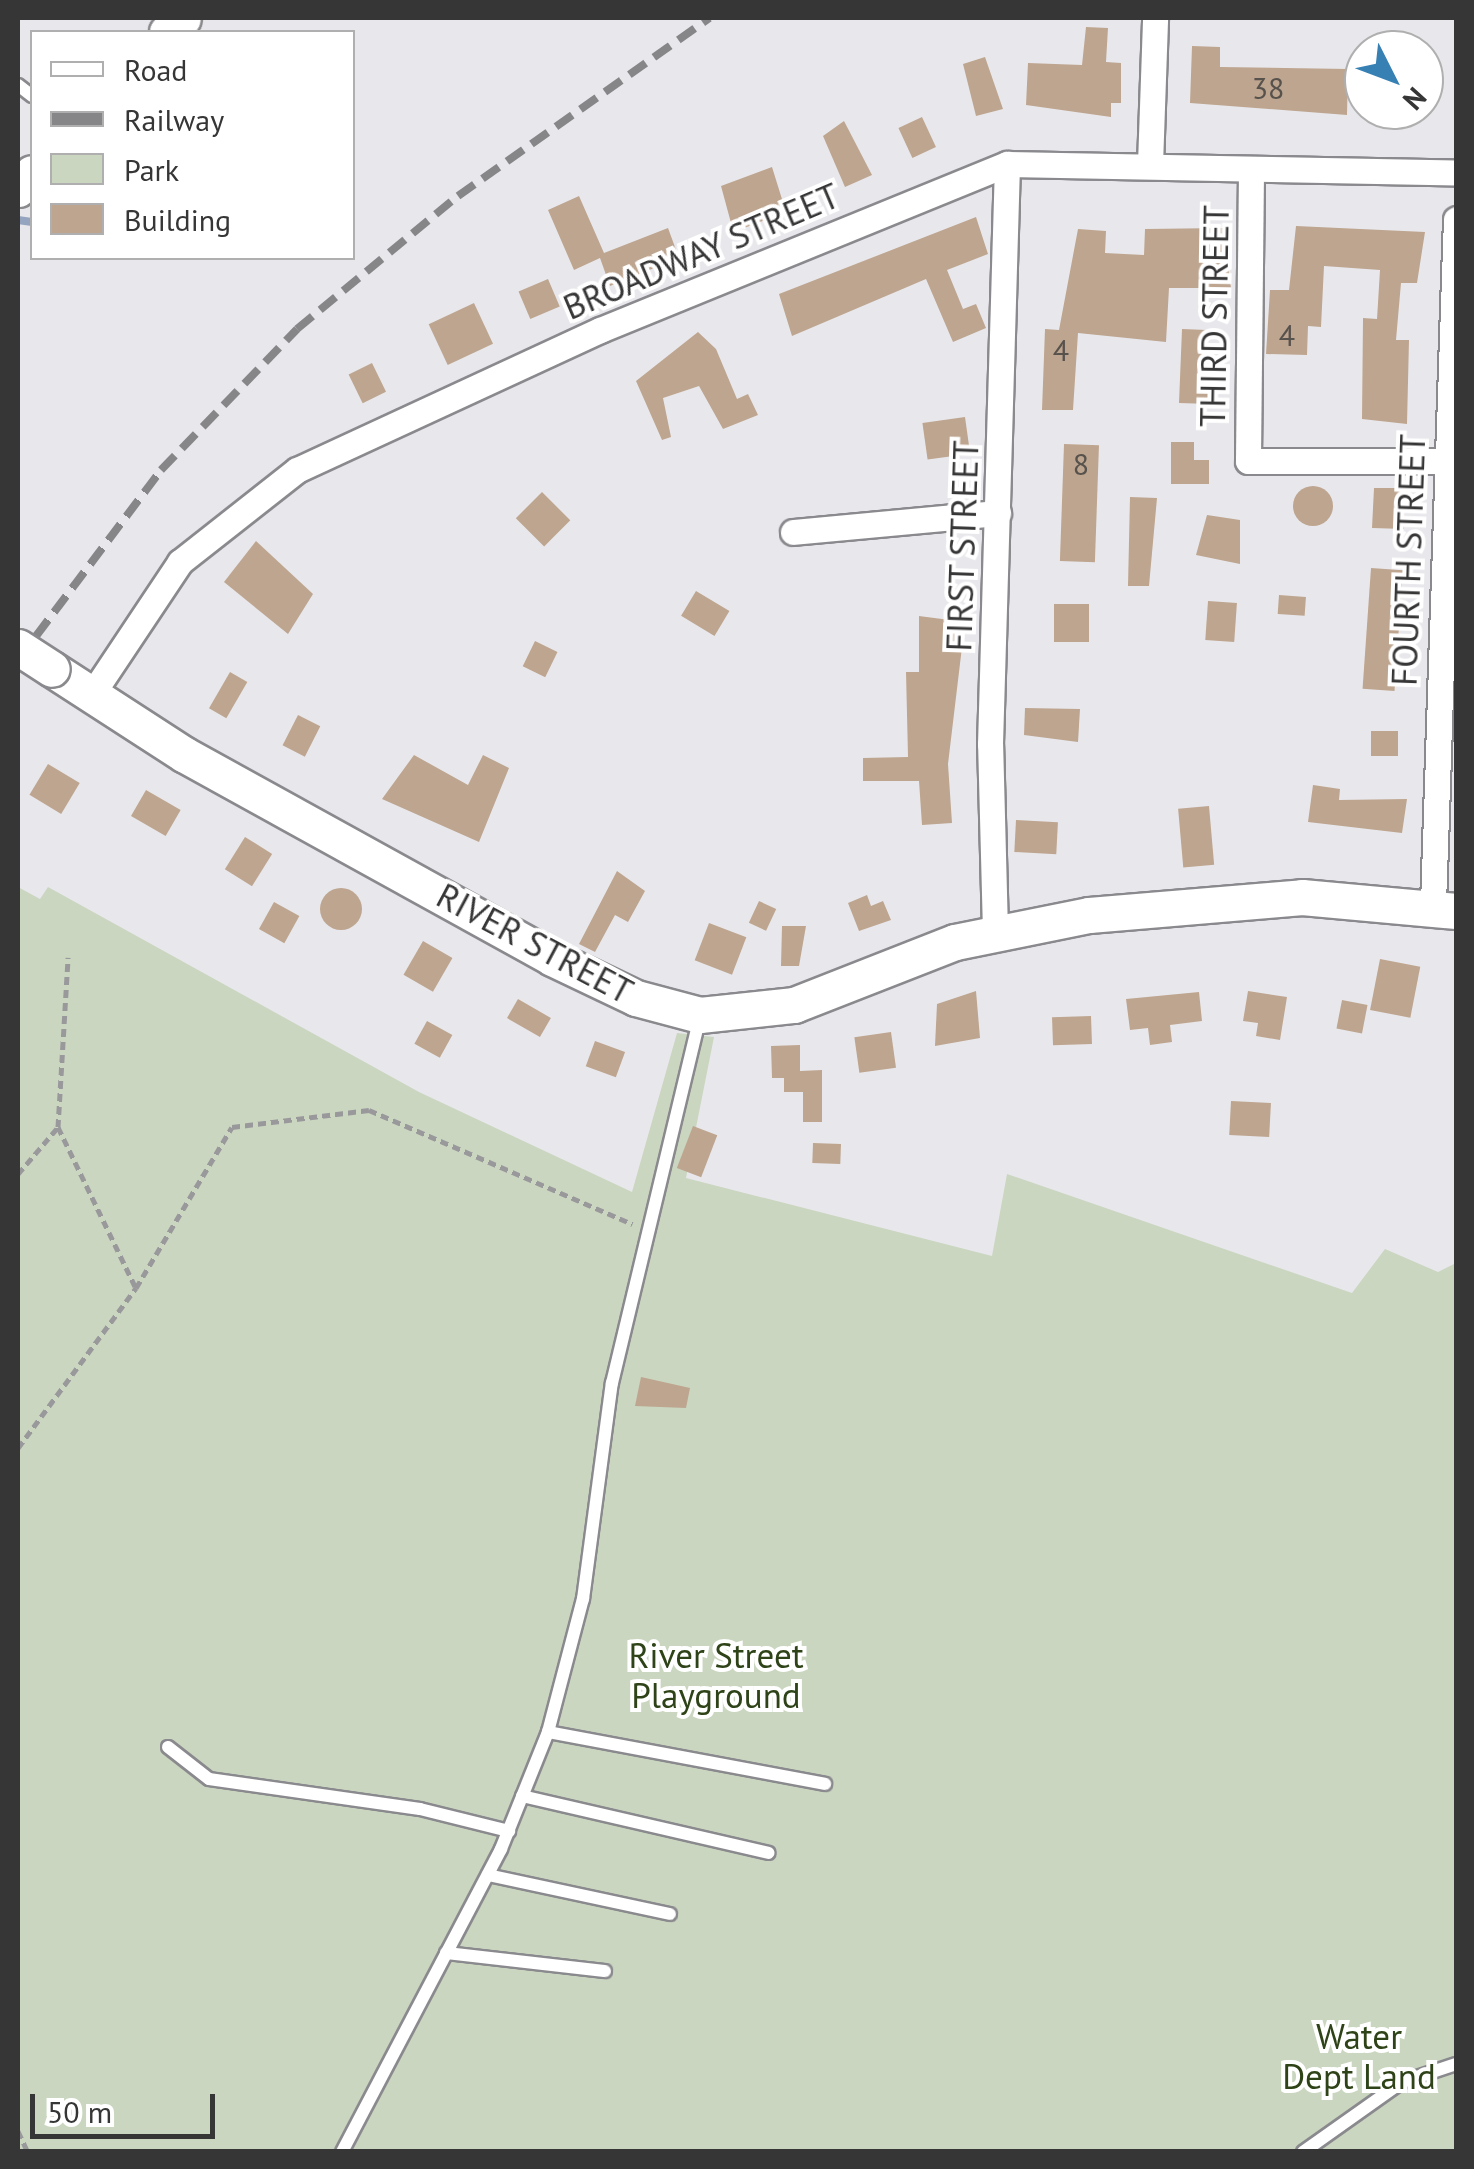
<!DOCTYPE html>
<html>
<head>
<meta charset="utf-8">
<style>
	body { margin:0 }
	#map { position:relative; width:1474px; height:2169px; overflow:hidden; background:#e8e8ec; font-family:"PT Sans",sans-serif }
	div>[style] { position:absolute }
	.green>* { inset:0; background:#cad6c0 }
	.stream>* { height:8px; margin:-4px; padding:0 4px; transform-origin:4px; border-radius:4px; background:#95a5bf }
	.building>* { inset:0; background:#bea58f; transform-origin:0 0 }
	.round { border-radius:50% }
	.path>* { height:5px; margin-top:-2.5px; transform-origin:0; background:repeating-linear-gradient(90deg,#99999c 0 8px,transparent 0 13px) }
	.roads { filter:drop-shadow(2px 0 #8a8a8e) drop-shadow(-2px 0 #8a8a8e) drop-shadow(0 2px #8a8a8e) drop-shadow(0 -2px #8a8a8e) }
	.lane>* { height:12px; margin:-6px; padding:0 6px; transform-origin:6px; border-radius:6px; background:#fff }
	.street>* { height:25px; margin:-12.5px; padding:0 12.5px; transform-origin:12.5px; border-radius:12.5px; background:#fff }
	.secondary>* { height:35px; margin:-17.5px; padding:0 17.5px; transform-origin:17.5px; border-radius:17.5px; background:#fff }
	.rail>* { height:8px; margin-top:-4px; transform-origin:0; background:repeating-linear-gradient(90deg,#868689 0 20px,transparent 0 30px) }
	.bridges { filter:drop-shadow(2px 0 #8a8a8e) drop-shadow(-2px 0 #8a8a8e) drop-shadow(0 2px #8a8a8e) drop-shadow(0 -2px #8a8a8e) }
	.secondary-bridge>* { height:35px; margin:-17.5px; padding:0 17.5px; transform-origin:17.5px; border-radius:17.5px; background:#fff }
	span { translate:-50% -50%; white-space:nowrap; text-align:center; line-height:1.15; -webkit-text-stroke:8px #fff; paint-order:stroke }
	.number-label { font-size:30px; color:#58524d }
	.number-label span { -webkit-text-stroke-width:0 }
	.street-label { font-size:35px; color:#363637 }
	.park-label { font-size:35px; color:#2e4317 }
	.frame { position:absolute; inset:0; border:20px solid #363637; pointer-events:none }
	.legend { position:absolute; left:30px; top:30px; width:325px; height:230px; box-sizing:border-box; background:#fff; border:2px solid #afafaf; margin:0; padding:12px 18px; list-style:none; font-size:30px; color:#363637 }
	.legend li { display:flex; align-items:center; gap:20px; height:50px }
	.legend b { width:50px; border:2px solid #afafaf }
	.north { position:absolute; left:1344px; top:30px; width:100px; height:100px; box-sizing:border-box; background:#fff; border:2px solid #afafaf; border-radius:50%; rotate:132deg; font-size:28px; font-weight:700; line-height:40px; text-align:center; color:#363637 }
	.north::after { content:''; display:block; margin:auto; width:35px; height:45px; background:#3680b4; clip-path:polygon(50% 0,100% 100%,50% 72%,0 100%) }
	.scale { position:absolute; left:30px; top:2094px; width:185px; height:45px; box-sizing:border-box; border:5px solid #363637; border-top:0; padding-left:12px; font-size:30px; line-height:35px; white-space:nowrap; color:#363637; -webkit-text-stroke:8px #fff; paint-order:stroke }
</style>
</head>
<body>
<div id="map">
	<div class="green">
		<div style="clip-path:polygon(18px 887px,40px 899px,48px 887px,419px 1092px,632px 1192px,677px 1033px,714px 1037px,686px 1178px,992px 1256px,1007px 1174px,1352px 1293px,1385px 1249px,1438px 1272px,1456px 1263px,1456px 2151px,18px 2151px)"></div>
	</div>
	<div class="stream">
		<div style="left:18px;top:220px;width:14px;rotate:8deg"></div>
	</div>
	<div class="building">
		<div style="clip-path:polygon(1086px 27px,1108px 28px,1106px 62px,1121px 63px,1121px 103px,1111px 103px,1111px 117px,1026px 105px,1028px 63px,1082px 65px)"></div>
		<div style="clip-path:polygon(1192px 46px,1220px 47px,1220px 67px,1348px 69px,1347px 115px,1190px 103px)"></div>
		<div style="clip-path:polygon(985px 57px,1003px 109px,976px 116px,963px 64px)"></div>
		<div style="left:922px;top:117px;width:33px;height:26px;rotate:65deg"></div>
		<div style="clip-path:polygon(844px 121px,872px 175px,845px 187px,823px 136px)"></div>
		<div style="clip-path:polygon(772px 167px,786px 212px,744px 228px,741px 219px,731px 223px,721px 186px)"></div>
		<div style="clip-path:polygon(579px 196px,604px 253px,668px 228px,679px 258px,610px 286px,600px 258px,574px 270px,548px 210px)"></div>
		<div style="clip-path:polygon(976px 217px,988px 254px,947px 270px,963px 309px,976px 304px,986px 328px,953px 342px,926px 279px,792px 336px,779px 294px)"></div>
		<div style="clip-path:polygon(1296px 226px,1425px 232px,1417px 283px,1401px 283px,1396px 340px,1409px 340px,1407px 424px,1362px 419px,1363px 318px,1377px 319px,1380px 270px,1324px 266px,1321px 327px,1308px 326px,1307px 355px,1266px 354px,1270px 290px,1289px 290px)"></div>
		<div style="clip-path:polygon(1223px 228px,1231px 288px,1169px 288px,1166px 342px,1078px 333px,1073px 410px,1042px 410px,1045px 329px,1059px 330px,1078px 229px,1106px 231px,1105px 253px,1144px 255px,1145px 229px)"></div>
		<div style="left:548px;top:279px;width:30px;height:32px;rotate:67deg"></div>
		<div style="left:474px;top:303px;width:45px;height:50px;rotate:65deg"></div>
		<div style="clip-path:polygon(1182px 329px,1207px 330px,1210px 404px,1179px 403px)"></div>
		<div style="clip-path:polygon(698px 332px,716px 349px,737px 399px,748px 394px,758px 415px,723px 429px,699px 386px,663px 398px,671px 437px,662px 440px,636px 381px)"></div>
		<div style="left:372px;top:363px;width:32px;height:26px;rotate:64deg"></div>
		<div style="left:965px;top:417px;width:37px;height:43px;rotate:82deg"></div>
		<div style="clip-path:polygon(1171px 442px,1194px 442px,1194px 460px,1209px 460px,1209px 484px,1171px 484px)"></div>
		<div style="left:1064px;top:444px;width:35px;height:117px;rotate:2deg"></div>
		<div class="round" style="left:1293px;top:486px;width:40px;height:40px"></div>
		<div style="clip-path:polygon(1374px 488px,1400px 488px,1404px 529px,1372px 528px)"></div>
		<div style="left:542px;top:492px;width:40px;height:37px;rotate:45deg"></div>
		<div style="clip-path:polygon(1130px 497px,1157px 498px,1149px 586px,1128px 586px)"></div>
		<div style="clip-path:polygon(1207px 515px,1240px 520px,1240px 564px,1196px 555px)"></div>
		<div style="clip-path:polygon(256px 541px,313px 594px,288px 634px,224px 582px)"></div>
		<div style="left:1371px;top:568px;width:32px;height:121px;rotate:4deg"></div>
		<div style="left:696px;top:591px;width:39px;height:29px;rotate:31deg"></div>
		<div style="left:1279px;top:595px;width:27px;height:19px;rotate:4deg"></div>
		<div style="left:1208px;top:601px;width:29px;height:39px;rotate:4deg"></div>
		<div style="left:1054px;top:604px;width:35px;height:38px"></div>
		<div style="clip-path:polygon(919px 616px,965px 622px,948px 764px,952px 823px,922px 825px,919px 781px,863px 781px,863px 758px,908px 757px,906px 672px,919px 672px)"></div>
		<div style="left:535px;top:641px;width:25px;height:28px;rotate:26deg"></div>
		<div style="left:230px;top:672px;width:20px;height:42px;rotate:30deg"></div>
		<div style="clip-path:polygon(1025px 708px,1080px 709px,1078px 742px,1024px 735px)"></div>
		<div style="left:298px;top:715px;width:25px;height:34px;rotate:27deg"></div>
		<div style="left:1371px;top:731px;width:27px;height:25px"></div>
		<div style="clip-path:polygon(414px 755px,468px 785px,483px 755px,509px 768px,479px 842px,382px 799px)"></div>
		<div style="left:48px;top:764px;width:37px;height:36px;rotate:31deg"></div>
		<div style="clip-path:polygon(1313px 785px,1340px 789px,1339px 800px,1407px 799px,1402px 833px,1308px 822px)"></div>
		<div style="left:146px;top:790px;width:40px;height:30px;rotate:30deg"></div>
		<div style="left:1209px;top:806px;width:59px;height:31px;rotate:85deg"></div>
		<div style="left:1016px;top:820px;width:42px;height:32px;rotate:3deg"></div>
		<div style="left:245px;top:837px;width:32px;height:38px;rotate:32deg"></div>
		<div style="clip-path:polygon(617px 871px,645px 891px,628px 922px,615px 915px,595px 952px,579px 944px)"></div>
		<div class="round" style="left:320px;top:888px;width:42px;height:42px"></div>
		<div style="clip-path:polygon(867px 895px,871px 906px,883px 901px,891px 920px,859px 931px,848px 903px)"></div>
		<div style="left:759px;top:901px;width:19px;height:24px;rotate:25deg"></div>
		<div style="left:274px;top:902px;width:29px;height:31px;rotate:29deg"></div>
		<div style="left:709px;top:923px;width:40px;height:40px;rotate:21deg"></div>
		<div style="clip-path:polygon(782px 926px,806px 926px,799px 966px,781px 966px)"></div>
		<div style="left:423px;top:941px;width:34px;height:39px;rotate:30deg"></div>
		<div style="left:1380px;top:959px;width:41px;height:52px;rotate:11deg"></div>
		<div style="clip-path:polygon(976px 991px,980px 1038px,935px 1046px,937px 1004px)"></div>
		<div style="clip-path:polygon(1248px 991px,1287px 997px,1280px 1040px,1256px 1036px,1258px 1023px,1243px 1021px)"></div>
		<div style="clip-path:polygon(1199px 992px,1202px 1021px,1170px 1025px,1172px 1042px,1150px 1045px,1148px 1028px,1130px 1030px,1126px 999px)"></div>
		<div style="left:518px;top:999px;width:38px;height:22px;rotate:30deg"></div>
		<div style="left:1342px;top:1000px;width:26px;height:29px;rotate:11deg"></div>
		<div style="left:1091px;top:1016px;width:28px;height:39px;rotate:88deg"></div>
		<div style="left:427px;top:1021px;width:29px;height:26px;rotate:29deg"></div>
		<div style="left:891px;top:1032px;width:36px;height:37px;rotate:82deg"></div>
		<div style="left:595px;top:1041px;width:32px;height:27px;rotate:20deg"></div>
		<div style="clip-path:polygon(800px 1045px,800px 1071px,822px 1070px,822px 1122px,803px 1122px,803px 1092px,784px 1092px,784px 1078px,772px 1078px,771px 1046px)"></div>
		<div style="left:1231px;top:1101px;width:40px;height:34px;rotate:3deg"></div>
		<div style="left:693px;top:1126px;width:26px;height:45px;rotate:21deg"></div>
		<div style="left:813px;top:1143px;width:28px;height:20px;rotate:2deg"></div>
		<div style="clip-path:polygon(641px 1377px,690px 1388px,686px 1408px,635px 1406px)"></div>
	</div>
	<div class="path">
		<div style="left:58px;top:1127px;width:177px;rotate:64.2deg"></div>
		<div style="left:18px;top:1174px;width:62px;rotate:-49.6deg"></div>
		<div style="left:58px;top:1127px;width:170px;rotate:-86.6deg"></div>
		<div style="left:18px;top:1448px;width:199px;rotate:-53.6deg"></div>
		<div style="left:136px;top:1288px;width:187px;rotate:-59.2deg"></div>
		<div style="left:232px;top:1127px;width:138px;rotate:-7.1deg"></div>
		<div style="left:369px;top:1110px;width:287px;rotate:23.4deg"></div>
		<div style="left:18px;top:2131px;width:23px;rotate:65deg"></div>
	</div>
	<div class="roads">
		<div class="lane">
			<div style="left:18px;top:85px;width:18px;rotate:38deg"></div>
			<div style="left:548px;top:1732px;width:282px;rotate:10.6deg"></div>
			<div style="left:168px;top:1747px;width:52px;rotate:38deg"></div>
			<div style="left:209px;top:1779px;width:213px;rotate:8.1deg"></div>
			<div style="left:420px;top:1809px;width:92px;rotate:13.9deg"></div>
			<div style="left:522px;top:1796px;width:253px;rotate:13deg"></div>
			<div style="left:488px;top:1875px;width:186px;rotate:12.1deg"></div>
			<div style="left:446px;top:1953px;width:160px;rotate:6.5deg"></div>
			<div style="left:342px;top:2152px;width:342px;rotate:-62.3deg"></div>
			<div style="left:501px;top:1849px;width:126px;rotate:-68.1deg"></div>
			<div style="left:548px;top:1732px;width:138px;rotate:-75.3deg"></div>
			<div style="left:583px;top:1599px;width:218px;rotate:-82.4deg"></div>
			<div style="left:612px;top:1383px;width:376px;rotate:-76.5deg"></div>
			<div style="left:1303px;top:2152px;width:121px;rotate:-35.3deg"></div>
			<div style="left:1402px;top:2082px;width:57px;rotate:-18.4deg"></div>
		</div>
		<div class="street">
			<div style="left:1150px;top:164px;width:146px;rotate:-88deg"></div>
			<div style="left:1251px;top:171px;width:290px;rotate:90.6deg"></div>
			<div style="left:1248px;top:461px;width:197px"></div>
			<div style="left:793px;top:532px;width:206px;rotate:-5.3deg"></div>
			<div style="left:92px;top:694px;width:159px;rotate:-56.3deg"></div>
			<div style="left:180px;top:562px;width:149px;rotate:-38.2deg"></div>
			<div style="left:297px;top:470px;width:334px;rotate:-24.8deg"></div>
			<div style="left:600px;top:330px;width:440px;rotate:-22.2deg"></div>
			<div style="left:1007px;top:164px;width:449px;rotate:1.1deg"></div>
			<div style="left:1433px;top:904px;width:685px;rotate:-88.08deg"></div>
			<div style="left:995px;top:931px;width:187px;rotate:-91.5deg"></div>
			<div style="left:990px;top:744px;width:580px;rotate:-88.32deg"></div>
		</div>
		<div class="secondary">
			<div style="left:167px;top:32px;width:21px;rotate:-41deg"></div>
			<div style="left:18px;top:189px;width:21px;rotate:-49deg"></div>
			<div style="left:52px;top:669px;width:158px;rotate:32.9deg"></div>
			<div style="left:185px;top:755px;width:419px;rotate:28.9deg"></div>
			<div style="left:552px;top:958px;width:93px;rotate:25.5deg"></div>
			<div style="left:636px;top:998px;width:66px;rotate:14.9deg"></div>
			<div style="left:700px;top:1015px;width:95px;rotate:-6.1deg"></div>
			<div style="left:794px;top:1005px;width:173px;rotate:-21.4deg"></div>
			<div style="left:955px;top:942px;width:137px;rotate:-11.4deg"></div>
			<div style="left:1089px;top:915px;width:214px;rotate:-4.8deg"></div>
			<div style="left:1302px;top:897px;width:155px;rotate:5.2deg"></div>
		</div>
	</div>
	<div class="rail">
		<div style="left:18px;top:660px;width:238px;rotate:-53deg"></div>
		<div style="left:161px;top:470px;width:196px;rotate:-46deg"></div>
		<div style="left:297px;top:329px;width:209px;rotate:-39.6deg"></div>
		<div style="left:458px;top:196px;width:308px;rotate:-35.3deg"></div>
	</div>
	<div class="bridges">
		<div class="secondary-bridge">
			<div style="left:18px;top:647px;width:40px;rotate:32.9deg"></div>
		</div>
	</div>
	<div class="number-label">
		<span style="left:1268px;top:88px">38</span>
		<span style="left:1287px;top:335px">4</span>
		<span style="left:1061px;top:350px">4</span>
		<span style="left:1081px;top:464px">8</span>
	</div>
	<div class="street-label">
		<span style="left:701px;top:251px;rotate:-23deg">BROADWAY STREET</span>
		<span style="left:1214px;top:316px;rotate:-89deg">THIRD STREET</span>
		<span style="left:962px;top:546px;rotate:-88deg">FIRST STREET</span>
		<span style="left:1408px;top:560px;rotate:-88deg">FOURTH STREET</span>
		<span style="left:535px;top:943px;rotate:28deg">RIVER STREET</span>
	</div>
	<div class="park-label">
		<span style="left:716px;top:1675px">River Street<br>Playground</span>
		<span style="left:1359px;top:2056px">Water<br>Dept Land</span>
	</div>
	<div class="frame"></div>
	<ul class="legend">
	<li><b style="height:12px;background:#fff"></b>Road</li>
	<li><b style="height:12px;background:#868689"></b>Railway</li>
	<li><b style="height:28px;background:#cad6c0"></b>Park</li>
	<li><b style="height:28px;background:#bea58f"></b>Building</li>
	</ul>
	<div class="north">N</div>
	<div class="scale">50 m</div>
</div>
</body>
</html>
